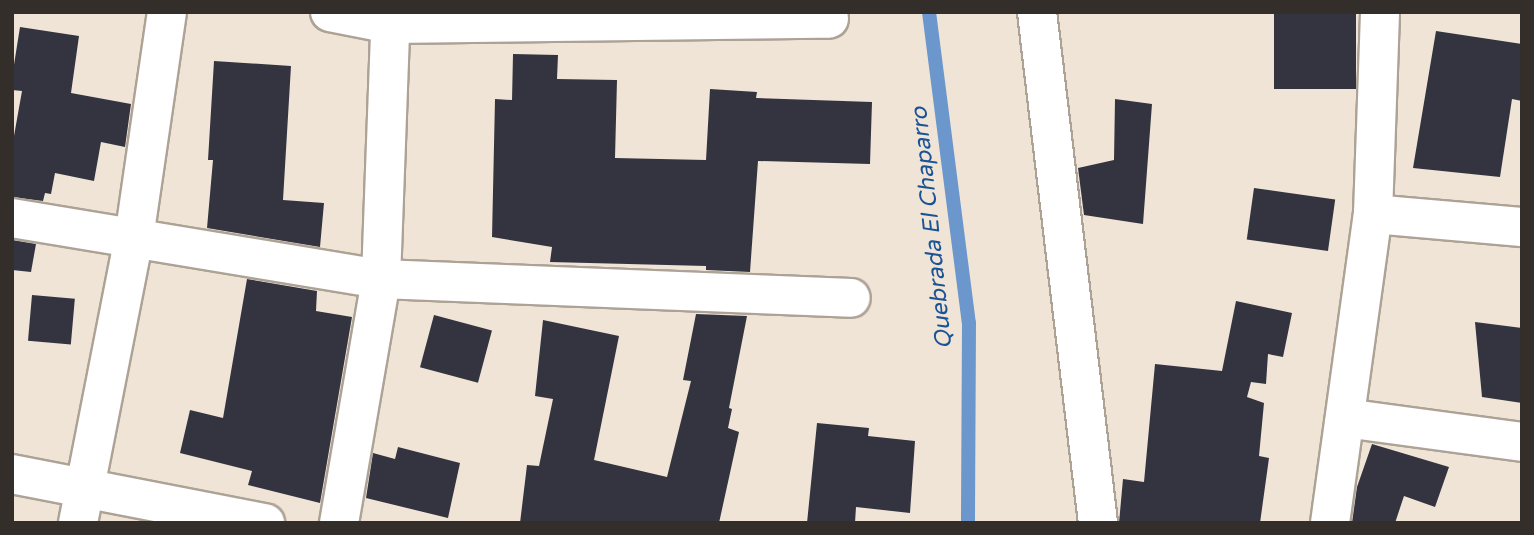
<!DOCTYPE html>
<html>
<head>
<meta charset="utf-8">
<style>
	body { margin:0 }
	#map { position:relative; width:1534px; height:535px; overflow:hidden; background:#f0e4d7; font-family:"Varela Round",sans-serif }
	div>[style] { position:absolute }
	.stream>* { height:14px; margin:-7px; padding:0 7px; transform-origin:7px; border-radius:7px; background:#6c97cd }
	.building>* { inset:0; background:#343440; transform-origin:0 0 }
	.roads { filter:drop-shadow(2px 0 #ada296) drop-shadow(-2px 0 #ada296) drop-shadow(0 2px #ada296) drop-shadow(0 -2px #ada296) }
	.minor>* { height:38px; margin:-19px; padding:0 19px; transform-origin:19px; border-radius:19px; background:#fff }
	span { translate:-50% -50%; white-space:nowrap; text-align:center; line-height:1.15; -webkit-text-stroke:7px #f0e4d7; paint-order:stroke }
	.water-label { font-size:23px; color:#1b5496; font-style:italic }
	.frame { position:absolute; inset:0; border:14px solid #332e29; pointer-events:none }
</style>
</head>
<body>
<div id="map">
	<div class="stream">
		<div style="left:929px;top:12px;width:314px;rotate:82.7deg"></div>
		<div style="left:969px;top:323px;width:200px;rotate:90.3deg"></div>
	</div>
	<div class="building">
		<div style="left:1274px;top:12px;width:82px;height:77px"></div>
		<div style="clip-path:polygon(20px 27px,79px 36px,71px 93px,131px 104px,125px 147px,101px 142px,94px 181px,55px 173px,51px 194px,45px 193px,43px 201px,12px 197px,12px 147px,22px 91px,12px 90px,12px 77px)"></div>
		<div style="clip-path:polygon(1436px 31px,1522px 44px,1522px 101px,1512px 99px,1500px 177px,1413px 168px)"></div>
		<div style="clip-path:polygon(513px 54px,558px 55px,557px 79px,617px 80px,615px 158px,706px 160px,710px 89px,757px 92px,756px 98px,872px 102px,870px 164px,758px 161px,750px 272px,706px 270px,706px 266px,550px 262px,552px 247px,492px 237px,495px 99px,512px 100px)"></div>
		<div style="clip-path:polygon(214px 61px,291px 66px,283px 200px,324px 203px,320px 247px,207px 228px,213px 160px,208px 160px)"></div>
		<div style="clip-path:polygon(1115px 99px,1152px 104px,1143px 224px,1084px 215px,1078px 168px,1114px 160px)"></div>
		<div style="left:1254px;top:188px;width:82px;height:52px;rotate:8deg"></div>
		<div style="clip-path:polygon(12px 240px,36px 244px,31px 272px,12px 270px)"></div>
		<div style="clip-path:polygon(247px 279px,317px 291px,316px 311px,352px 317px,320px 503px,248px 485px,252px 471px,180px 453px,190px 410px,223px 418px)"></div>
		<div style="left:32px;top:295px;width:43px;height:46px;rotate:5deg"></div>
		<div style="clip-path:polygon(1236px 301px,1292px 313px,1283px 357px,1268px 354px,1266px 384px,1251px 382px,1247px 397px,1264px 403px,1259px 456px,1269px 458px,1260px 523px,1119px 523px,1123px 479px,1144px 482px,1155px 364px,1222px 371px)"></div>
		<div style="clip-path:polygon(696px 314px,747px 316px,729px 408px,732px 409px,728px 428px,739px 432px,719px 523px,520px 523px,527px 465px,539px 466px,553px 399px,535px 396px,543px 320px,619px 336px,594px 460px,667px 477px,691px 381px,683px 380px)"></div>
		<div style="left:434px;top:315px;width:60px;height:54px;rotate:15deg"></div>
		<div style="clip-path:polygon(1475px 322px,1522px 328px,1522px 403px,1482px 397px)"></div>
		<div style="clip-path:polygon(817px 423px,869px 428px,868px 436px,915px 441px,910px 513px,856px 507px,855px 523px,807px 523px)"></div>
		<div style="clip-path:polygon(1372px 444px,1449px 467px,1435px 507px,1404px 496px,1395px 523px,1352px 523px,1357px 487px)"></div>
		<div style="clip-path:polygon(398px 447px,460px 463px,448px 518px,366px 498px,373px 453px,395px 459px)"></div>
	</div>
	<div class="roads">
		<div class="minor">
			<div style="left:330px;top:12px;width:61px;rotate:11.3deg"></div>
			<div style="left:390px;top:24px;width:439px;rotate:-0.7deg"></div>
			<div style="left:1037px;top:12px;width:515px;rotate:83.19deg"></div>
			<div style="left:1373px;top:214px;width:150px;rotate:5deg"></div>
			<div style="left:12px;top:218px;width:374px;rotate:9.4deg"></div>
			<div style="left:381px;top:279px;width:470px;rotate:2.3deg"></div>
			<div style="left:1345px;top:418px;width:179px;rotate:7.7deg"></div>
			<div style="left:12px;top:474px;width:258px;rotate:11deg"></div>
			<div style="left:78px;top:523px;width:290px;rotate:-78.9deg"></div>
			<div style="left:134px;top:238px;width:228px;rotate:-81.7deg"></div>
			<div style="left:339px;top:523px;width:248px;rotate:-80.2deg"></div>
			<div style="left:381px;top:279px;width:267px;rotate:-87.9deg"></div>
			<div style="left:1330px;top:523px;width:312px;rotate:-82.1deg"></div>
			<div style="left:1373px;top:214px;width:202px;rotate:-88deg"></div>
		</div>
	</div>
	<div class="water-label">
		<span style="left:932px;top:228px;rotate:-96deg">Quebrada El Chaparro</span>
	</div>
	<div class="frame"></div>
</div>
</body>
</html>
